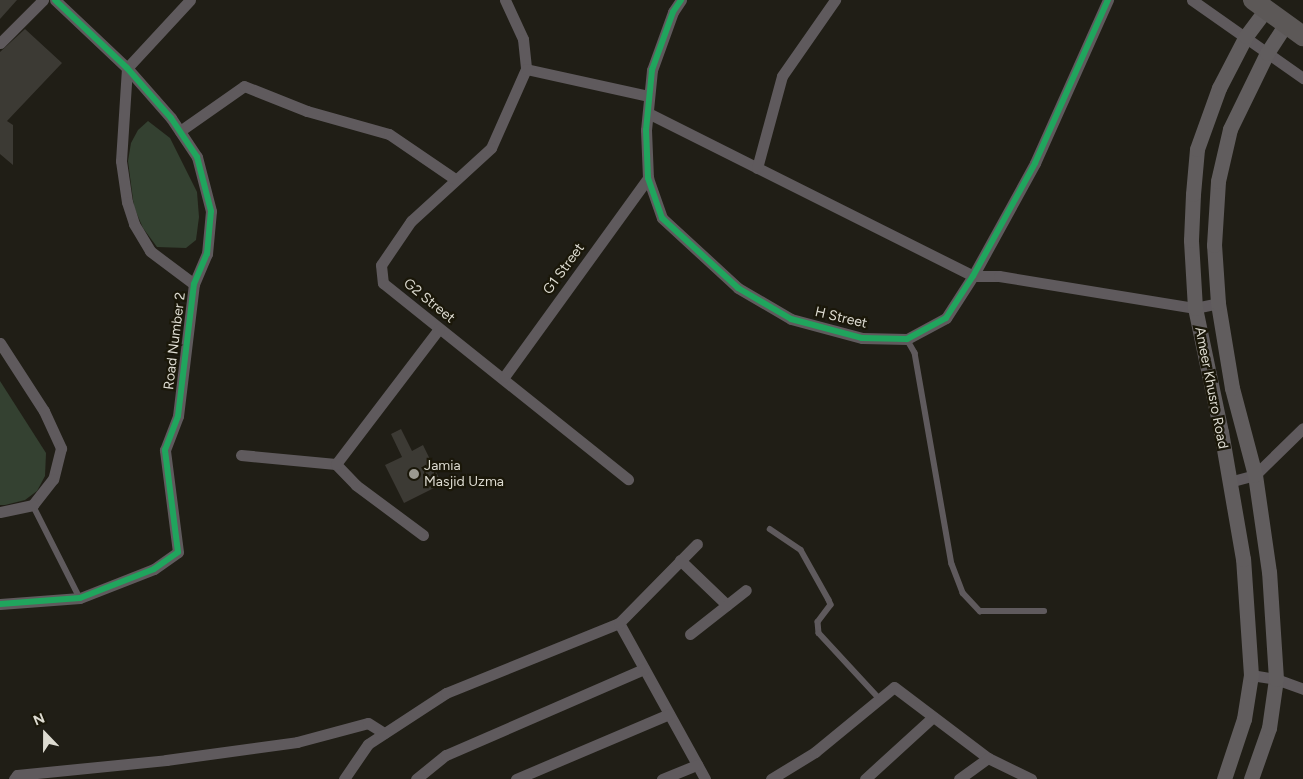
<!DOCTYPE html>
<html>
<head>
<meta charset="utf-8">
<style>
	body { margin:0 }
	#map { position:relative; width:1303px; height:779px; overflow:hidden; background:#201e16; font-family:Figtree,sans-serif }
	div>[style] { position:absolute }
	.green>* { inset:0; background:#344131 }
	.building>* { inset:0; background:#3c3a34 }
	.lane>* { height:5.5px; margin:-2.75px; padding:0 2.75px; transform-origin:2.75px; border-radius:2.75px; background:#5f5a5d }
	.street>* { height:11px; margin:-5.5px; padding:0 5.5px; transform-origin:5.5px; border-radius:5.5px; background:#5f5a5d }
	.secondary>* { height:15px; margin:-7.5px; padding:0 7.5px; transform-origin:7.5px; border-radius:7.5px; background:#615d5e }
	.highway>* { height:20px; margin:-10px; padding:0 10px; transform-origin:10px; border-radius:10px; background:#5c5857 }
	.cycleway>* { height:6px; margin:-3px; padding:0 3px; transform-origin:3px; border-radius:3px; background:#20a55d }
	.dots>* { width:14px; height:14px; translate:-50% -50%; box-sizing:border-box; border:2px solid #1a1709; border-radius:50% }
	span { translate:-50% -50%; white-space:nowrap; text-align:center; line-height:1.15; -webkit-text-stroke:4.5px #1a1709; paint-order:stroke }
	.street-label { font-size:14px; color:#dddbd1 }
	.poi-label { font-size:14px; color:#dddbd1 }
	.left { translate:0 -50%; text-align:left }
	.north { position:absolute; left:20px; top:709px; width:50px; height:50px; -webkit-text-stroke:4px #1a1709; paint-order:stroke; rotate:338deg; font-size:14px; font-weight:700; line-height:20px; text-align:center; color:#dddbd1 }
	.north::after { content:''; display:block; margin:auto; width:18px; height:22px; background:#dddbd1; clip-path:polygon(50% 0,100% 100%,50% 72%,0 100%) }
</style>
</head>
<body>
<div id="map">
	<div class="green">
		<div style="clip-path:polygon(148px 121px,170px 138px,197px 192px,199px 217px,196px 240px,186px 248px,157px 247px,143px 228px,134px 207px,128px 161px,131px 143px,138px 130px)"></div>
		<div style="clip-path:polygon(0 381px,46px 453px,45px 476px,37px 491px,25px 500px,5px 505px,0 505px)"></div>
	</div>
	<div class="building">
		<div style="clip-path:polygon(0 0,17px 0,0 19px)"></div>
		<div style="clip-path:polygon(25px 29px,62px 63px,7px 121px,13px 125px,13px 165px,0 154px,0 52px)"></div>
		<div style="clip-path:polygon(401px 429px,412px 451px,423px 445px,442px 484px,404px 503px,385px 465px,402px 457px,391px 434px)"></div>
	</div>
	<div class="lane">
		<div style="left:907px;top:339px;width:16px;rotate:60deg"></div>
		<div style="left:915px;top:353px;width:214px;rotate:80.1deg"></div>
		<div style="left:952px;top:564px;width:31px;rotate:69deg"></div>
		<div style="left:963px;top:593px;width:25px;rotate:47deg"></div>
		<div style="left:980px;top:611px;width:64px"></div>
		<div style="left:33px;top:505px;width:104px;rotate:63.2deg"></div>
		<div style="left:770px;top:529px;width:37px;rotate:34deg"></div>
		<div style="left:801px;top:550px;width:57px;rotate:60.8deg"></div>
		<div style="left:829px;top:600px;width:5px;rotate:68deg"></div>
		<div style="left:831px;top:605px;width:21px;rotate:127deg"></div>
		<div style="left:818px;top:622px;width:11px;rotate:85deg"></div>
		<div style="left:819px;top:633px;width:90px;rotate:47.3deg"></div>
	</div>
	<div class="street">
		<div style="left:190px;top:0;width:93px;rotate:132.8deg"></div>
		<div style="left:127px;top:68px;width:93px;rotate:93.7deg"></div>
		<div style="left:121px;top:161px;width:41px;rotate:81.7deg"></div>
		<div style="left:127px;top:202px;width:23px;rotate:72deg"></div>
		<div style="left:134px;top:224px;width:31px;rotate:59deg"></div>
		<div style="left:150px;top:251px;width:55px;rotate:36.9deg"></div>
		<div style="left:505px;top:0;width:43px;rotate:65.2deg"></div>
		<div style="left:523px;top:39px;width:30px;rotate:84deg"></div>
		<div style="left:526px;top:69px;width:86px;rotate:113.9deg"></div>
		<div style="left:491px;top:148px;width:108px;rotate:137.6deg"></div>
		<div style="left:411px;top:221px;width:53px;rotate:124.3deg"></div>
		<div style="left:381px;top:265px;width:18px;rotate:84deg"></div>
		<div style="left:383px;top:283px;width:314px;rotate:38.7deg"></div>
		<div style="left:681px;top:0;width:14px;rotate:124deg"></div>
		<div style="left:673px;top:12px;width:62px;rotate:109.9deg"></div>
		<div style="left:652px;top:70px;width:60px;rotate:95.7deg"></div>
		<div style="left:646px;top:130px;width:48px;rotate:87.6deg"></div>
		<div style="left:648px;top:178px;width:42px;rotate:70.7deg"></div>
		<div style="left:662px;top:218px;width:103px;rotate:42.6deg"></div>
		<div style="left:738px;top:288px;width:61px;rotate:30.3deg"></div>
		<div style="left:791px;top:319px;width:73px;rotate:15deg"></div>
		<div style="left:862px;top:338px;width:45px;rotate:1.3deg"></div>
		<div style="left:907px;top:339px;width:44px;rotate:-28.3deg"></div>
		<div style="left:946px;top:318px;width:50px;rotate:-57.3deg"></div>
		<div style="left:973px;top:276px;width:129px;rotate:-61.2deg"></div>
		<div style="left:1035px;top:163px;width:179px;rotate:-65.9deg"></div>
		<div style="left:1192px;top:0;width:136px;rotate:35.1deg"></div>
		<div style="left:0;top:43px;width:61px;rotate:-45deg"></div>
		<div style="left:526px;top:69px;width:126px;rotate:12.4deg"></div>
		<div style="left:648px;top:113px;width:364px;rotate:26.6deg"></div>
		<div style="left:973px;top:276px;width:26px"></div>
		<div style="left:999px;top:276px;width:199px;rotate:9.3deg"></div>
		<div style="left:1195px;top:308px;width:24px;rotate:-12deg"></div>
		<div style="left:180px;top:131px;width:78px;rotate:-35.1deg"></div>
		<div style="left:244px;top:86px;width:68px;rotate:21.6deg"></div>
		<div style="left:307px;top:111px;width:85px;rotate:15.7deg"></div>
		<div style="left:389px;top:134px;width:80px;rotate:34.3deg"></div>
		<div style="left:757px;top:168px;width:95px;rotate:-74.8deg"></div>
		<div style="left:782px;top:76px;width:93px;rotate:-55.1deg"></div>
		<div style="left:0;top:343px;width:81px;rotate:57.1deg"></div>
		<div style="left:44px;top:411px;width:41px;rotate:65.3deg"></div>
		<div style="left:61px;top:448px;width:32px;rotate:104deg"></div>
		<div style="left:53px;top:479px;width:33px;rotate:128deg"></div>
		<div style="left:33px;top:505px;width:34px;rotate:168deg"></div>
		<div style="left:504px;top:377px;width:246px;rotate:-54.1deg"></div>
		<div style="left:241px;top:455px;width:95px;rotate:5.4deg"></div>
		<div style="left:1229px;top:482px;width:27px;rotate:-15deg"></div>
		<div style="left:1255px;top:475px;width:67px;rotate:-44.4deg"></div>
		<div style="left:423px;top:535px;width:84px;rotate:-143.3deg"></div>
		<div style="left:356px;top:485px;width:29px;rotate:-134deg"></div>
		<div style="left:336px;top:464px;width:170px;rotate:-52.7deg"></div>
		<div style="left:680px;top:560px;width:65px;rotate:43.8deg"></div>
		<div style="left:0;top:604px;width:80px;rotate:-4.3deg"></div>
		<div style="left:80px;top:598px;width:79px;rotate:-21.4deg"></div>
		<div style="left:154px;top:569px;width:29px;rotate:-35deg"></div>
		<div style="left:178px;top:552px;width:103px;rotate:-97.3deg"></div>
		<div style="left:165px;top:450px;width:36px;rotate:-69deg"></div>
		<div style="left:178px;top:416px;width:133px;rotate:-83.1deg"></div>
		<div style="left:194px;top:284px;width:33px;rotate:-67deg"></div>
		<div style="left:207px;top:254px;width:43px;rotate:-84.7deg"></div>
		<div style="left:211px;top:211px;width:56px;rotate:-104.5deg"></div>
		<div style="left:197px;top:157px;width:47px;rotate:-123.7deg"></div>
		<div style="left:171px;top:118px;width:67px;rotate:-131.3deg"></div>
		<div style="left:127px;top:68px;width:99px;rotate:-136.6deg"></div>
		<div style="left:619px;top:623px;width:178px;rotate:61.1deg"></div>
		<div style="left:690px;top:634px;width:71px;rotate:-38.2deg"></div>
		<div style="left:1251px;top:675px;width:25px;rotate:9deg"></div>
		<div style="left:1276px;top:679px;width:29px;rotate:20deg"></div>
		<div style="left:14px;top:779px;width:5px;rotate:-53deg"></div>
		<div style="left:17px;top:775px;width:150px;rotate:-5.7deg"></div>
		<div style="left:166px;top:760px;width:132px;rotate:-7.8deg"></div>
		<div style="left:297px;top:742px;width:73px;rotate:-15deg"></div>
		<div style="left:368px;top:723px;width:19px;rotate:32deg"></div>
		<div style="left:344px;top:779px;width:42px;rotate:-55.6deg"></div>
		<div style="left:368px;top:744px;width:93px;rotate:-33.2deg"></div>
		<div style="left:446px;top:693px;width:187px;rotate:-22deg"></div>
		<div style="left:619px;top:623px;width:111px;rotate:-45.4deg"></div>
		<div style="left:416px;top:779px;width:38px;rotate:-39deg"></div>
		<div style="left:446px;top:755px;width:216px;rotate:-23.5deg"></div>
		<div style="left:516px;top:779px;width:166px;rotate:-23deg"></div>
		<div style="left:662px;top:779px;width:38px;rotate:-22deg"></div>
		<div style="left:771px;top:779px;width:52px;rotate:-31.5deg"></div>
		<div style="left:815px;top:752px;width:102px;rotate:-39.4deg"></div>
		<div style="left:894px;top:687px;width:118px;rotate:37.1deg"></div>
		<div style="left:988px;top:758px;width:48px;rotate:26deg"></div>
		<div style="left:865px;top:779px;width:92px;rotate:-42.4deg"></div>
		<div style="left:959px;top:779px;width:36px;rotate:-36deg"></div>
	</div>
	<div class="secondary">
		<div style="left:1224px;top:779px;width:63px;rotate:-71.6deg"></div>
		<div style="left:1244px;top:719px;width:45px;rotate:-81deg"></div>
		<div style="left:1251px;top:675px;width:116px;rotate:-93.9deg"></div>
		<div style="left:1243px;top:559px;width:129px;rotate:-99.8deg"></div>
		<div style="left:1221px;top:432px;width:127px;rotate:-101.8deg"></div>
		<div style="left:1195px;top:308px;width:68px;rotate:-93.4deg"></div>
		<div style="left:1191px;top:240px;width:46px;rotate:-87.5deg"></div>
		<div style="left:1193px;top:194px;width:45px;rotate:-84.9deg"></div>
		<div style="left:1197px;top:149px;width:65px;rotate:-70.2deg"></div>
		<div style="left:1219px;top:88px;width:59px;rotate:-62.6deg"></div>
		<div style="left:1246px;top:36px;width:34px;rotate:-53deg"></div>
		<div style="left:1251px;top:779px;width:54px;rotate:-70.6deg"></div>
		<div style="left:1269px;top:728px;width:49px;rotate:-81.9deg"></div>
		<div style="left:1276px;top:679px;width:107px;rotate:-93.7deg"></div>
		<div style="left:1269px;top:572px;width:98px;rotate:-98.2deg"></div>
		<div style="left:1255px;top:475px;width:90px;rotate:-104.8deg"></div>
		<div style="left:1232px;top:388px;width:86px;rotate:-99.4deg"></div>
		<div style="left:1218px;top:303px;width:58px;rotate:-93.9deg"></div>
		<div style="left:1214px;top:245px;width:64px;rotate:-86.4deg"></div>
		<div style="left:1218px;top:181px;width:53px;rotate:-77deg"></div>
		<div style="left:1230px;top:129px;width:85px;rotate:-64deg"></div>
		<div style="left:1267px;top:53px;width:35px;rotate:-57deg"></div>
	</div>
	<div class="highway">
		<div style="left:1253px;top:0;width:62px;rotate:35.8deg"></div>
	</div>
	<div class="cycleway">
		<div style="left:681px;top:0;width:14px;rotate:124deg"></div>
		<div style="left:673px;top:12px;width:62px;rotate:109.9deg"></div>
		<div style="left:652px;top:70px;width:60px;rotate:95.7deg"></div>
		<div style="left:646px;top:130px;width:48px;rotate:87.6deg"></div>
		<div style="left:648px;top:178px;width:42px;rotate:70.7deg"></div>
		<div style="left:662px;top:218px;width:103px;rotate:42.6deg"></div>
		<div style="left:738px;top:288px;width:61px;rotate:30.3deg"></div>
		<div style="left:791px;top:319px;width:73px;rotate:15deg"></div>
		<div style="left:862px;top:338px;width:45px;rotate:1.3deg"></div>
		<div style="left:907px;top:339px;width:44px;rotate:-28.3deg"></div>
		<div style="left:946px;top:318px;width:50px;rotate:-57.3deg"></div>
		<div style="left:973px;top:276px;width:129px;rotate:-61.2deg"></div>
		<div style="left:1035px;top:163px;width:179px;rotate:-65.9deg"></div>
		<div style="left:0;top:604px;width:80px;rotate:-4.3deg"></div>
		<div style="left:80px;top:598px;width:79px;rotate:-21.4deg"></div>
		<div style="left:154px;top:569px;width:29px;rotate:-35deg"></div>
		<div style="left:178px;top:552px;width:103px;rotate:-97.3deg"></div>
		<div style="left:165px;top:450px;width:36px;rotate:-69deg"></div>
		<div style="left:178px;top:416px;width:133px;rotate:-83.1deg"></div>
		<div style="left:194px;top:284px;width:33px;rotate:-67deg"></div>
		<div style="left:207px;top:254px;width:43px;rotate:-84.7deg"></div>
		<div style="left:211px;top:211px;width:56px;rotate:-104.5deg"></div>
		<div style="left:197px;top:157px;width:47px;rotate:-123.7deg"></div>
		<div style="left:171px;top:118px;width:67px;rotate:-131.3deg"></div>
		<div style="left:127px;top:68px;width:99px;rotate:-136.6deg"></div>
	</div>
	<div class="dots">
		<div style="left:414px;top:474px;background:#9b9990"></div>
	</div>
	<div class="street-label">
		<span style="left:564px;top:269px;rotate:-54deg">G1 Street</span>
		<span style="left:429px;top:301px;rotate:39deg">G2 Street</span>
		<span style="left:841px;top:318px;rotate:13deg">H Street</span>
		<span style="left:175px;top:341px;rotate:-83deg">Road Number 2</span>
		<span style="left:1211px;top:388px;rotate:79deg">Ameer Khusro Road</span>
	</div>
	<div class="poi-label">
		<span class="left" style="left:424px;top:474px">Jamia<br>Masjid Uzma</span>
	</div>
	<div class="north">N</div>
</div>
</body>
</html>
